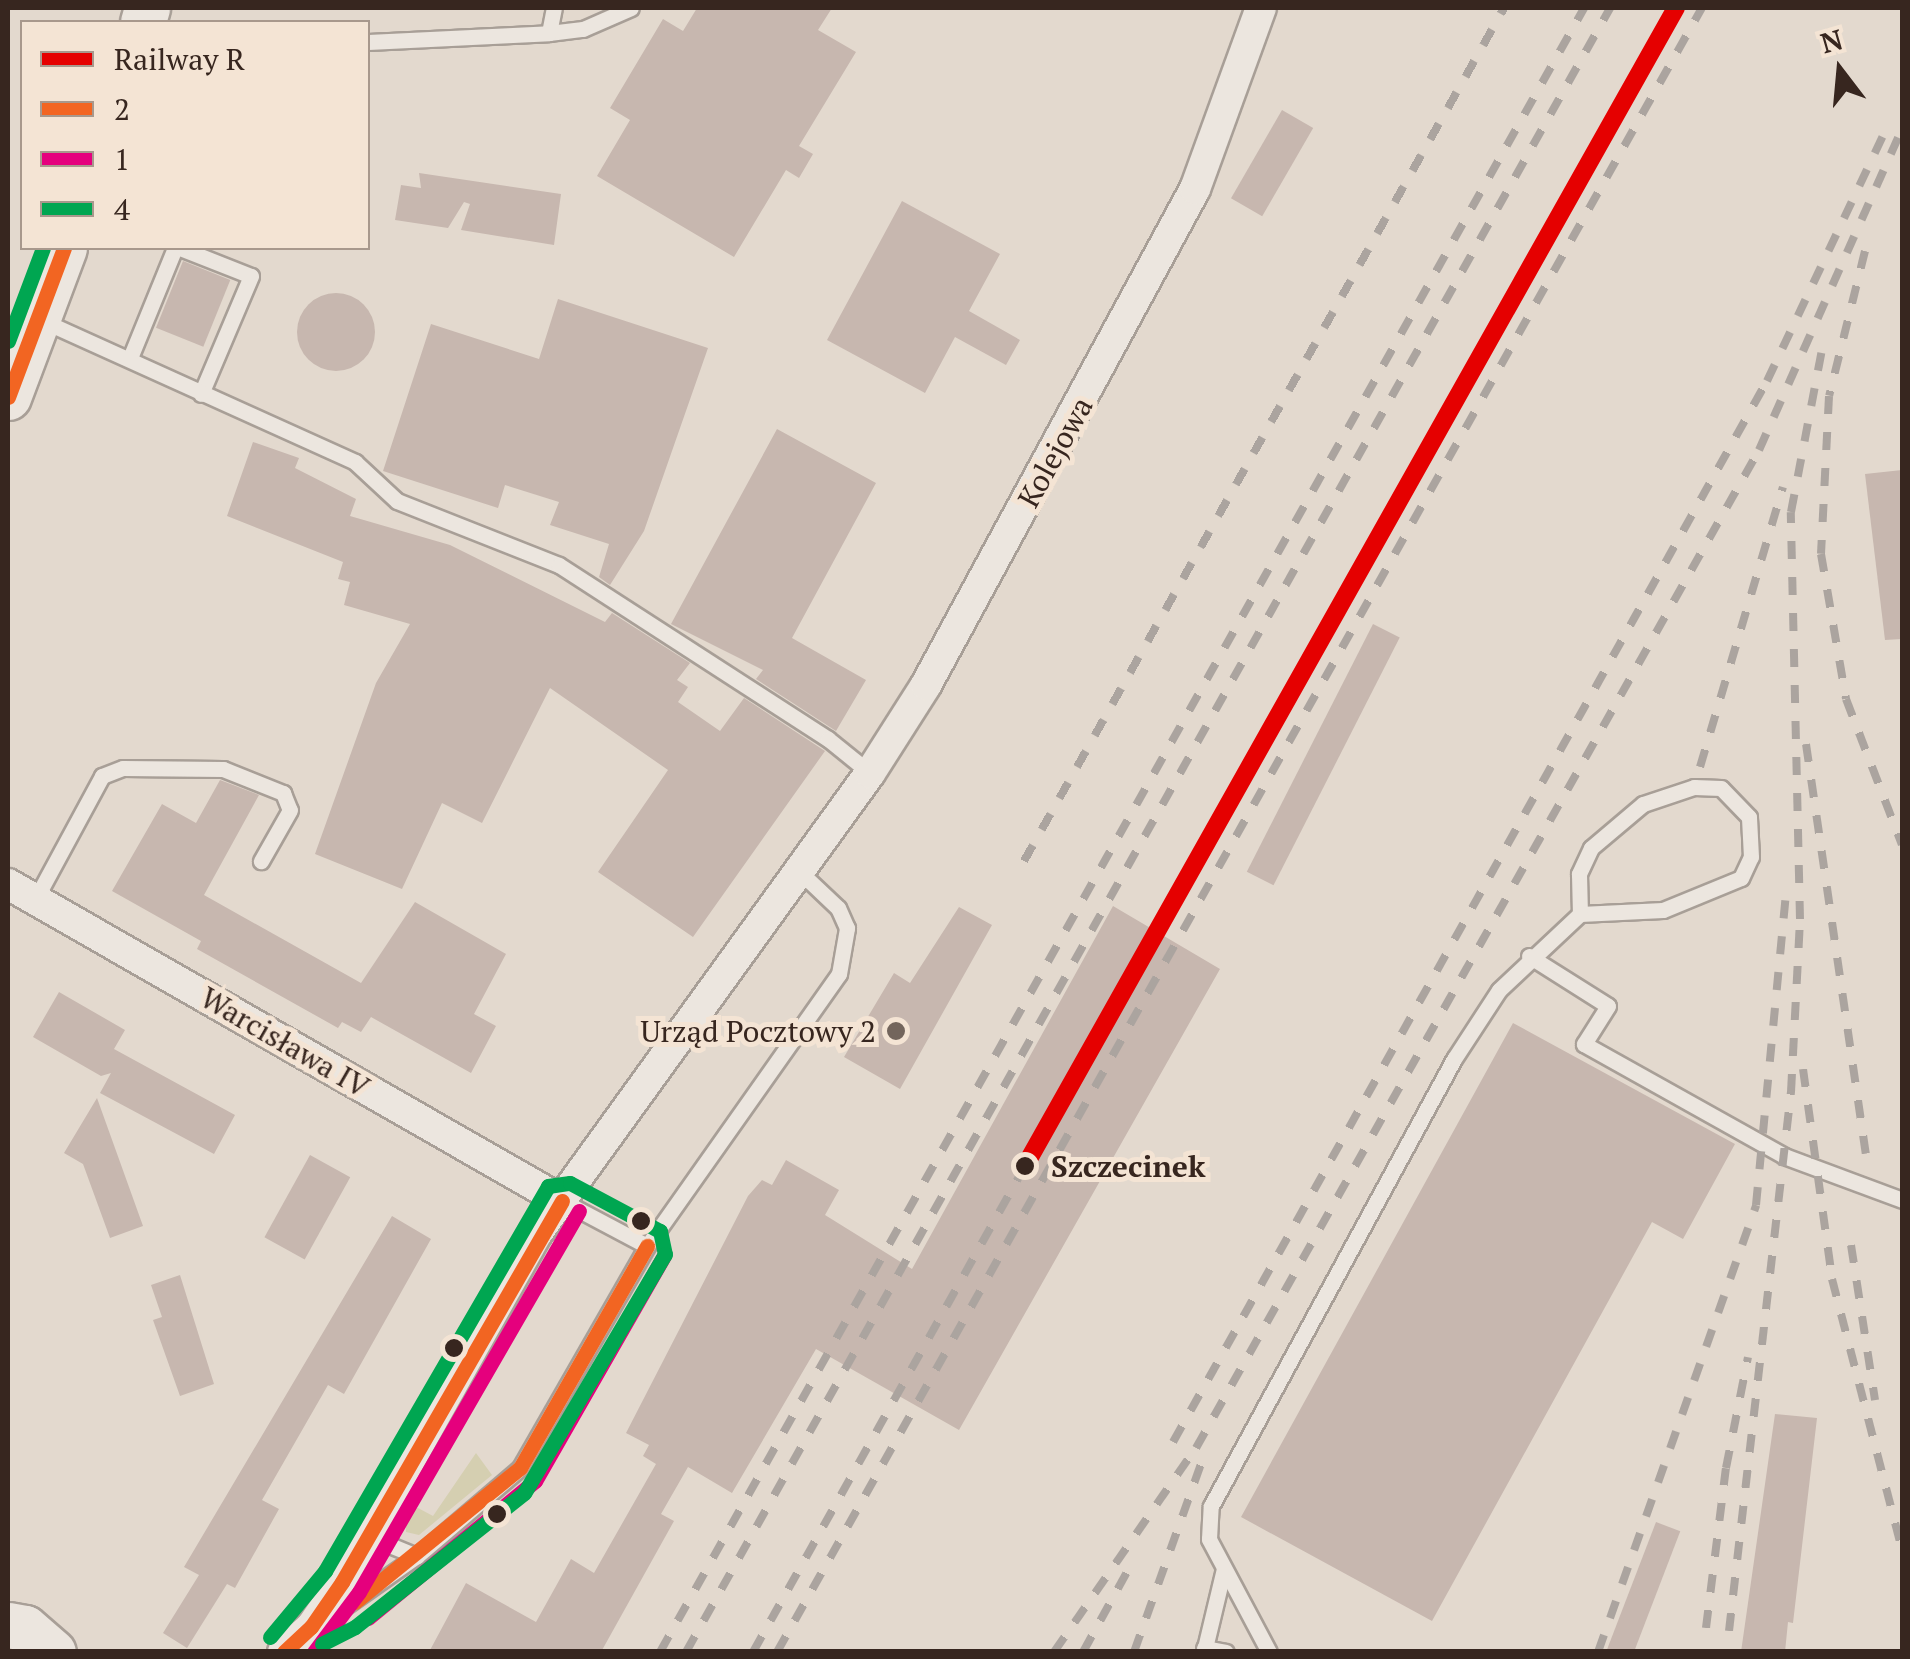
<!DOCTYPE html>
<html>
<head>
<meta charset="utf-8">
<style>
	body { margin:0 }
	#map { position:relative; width:1910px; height:1659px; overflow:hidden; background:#e3d9ce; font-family:"PT Serif",serif }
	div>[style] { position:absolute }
	.green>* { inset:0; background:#d5cfb1 }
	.building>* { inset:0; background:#c7b7af; transform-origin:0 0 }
	.round { border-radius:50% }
	.roads { filter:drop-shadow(2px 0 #a89f97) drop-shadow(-2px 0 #a89f97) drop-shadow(0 2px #a89f97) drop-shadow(0 -2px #a89f97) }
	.lane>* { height:15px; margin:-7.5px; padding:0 7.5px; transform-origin:7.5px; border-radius:7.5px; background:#ece6df }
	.street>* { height:30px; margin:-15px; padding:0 15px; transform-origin:15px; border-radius:15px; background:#ece6df }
	.secondary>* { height:45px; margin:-22.5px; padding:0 22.5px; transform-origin:22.5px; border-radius:22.5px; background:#ece6df }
	.rail>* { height:8px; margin-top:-4px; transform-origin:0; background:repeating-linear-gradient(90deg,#aba49f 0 18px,transparent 0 36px) }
	.bus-1>* { height:15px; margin:-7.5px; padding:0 7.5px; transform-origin:7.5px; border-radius:7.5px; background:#f26522 }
	.bus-2>* { height:15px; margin:-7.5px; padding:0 7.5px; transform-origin:7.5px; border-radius:7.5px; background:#e5007d }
	.bus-3>* { height:15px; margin:-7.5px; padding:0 7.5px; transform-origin:7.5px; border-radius:7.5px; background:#00a651 }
	.rail-1>* { height:18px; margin:-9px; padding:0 9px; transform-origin:9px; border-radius:9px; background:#e50000 }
	.dots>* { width:28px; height:28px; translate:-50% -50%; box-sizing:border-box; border:5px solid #f4e4d4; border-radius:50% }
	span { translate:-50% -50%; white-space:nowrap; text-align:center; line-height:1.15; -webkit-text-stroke:10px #f4e4d4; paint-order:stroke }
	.street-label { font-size:30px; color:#37261f }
	.poi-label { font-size:30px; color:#37261f }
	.right { translate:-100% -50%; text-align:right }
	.stop-label { font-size:30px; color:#37261f; font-weight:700 }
	.left { translate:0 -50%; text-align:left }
	.frame { position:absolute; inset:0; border:10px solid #37261f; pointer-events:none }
	.legend { position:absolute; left:20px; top:20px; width:350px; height:230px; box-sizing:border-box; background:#f4e4d4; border:2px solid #a8988c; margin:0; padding:12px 18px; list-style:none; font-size:30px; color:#37261f }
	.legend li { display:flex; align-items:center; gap:20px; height:50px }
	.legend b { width:50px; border:2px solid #a8988c }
	.north { position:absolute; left:1790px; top:20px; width:100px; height:100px; -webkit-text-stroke:8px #f4e4d4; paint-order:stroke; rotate:344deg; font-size:28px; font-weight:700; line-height:40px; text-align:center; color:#37261f }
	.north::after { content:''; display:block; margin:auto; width:35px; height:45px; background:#37261f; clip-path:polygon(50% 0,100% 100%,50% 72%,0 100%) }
</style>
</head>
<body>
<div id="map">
	<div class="green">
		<div style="clip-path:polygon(476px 1453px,492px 1475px,419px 1535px,406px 1532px,405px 1512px,418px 1508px,433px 1516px)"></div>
	</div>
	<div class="building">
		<div style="clip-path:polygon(697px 8px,832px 8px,818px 30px,856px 52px,799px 146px,813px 154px,799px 178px,786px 170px,734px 257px,597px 176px,630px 120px,610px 108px,663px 19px,683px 31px)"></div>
		<div style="left:1282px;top:110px;width:36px;height:102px;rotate:30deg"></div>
		<div style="clip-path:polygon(419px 173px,561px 194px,554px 245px,461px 230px,470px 204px,464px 202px,448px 228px,395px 220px,401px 185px,421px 188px)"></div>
		<div style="clip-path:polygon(902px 201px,1000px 254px,969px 311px,1020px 340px,1006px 365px,955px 337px,925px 393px,827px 340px)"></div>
		<div style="left:183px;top:261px;width:51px;height:72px;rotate:22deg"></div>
		<div class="round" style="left:297px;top:293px;width:78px;height:78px"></div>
		<div style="clip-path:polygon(558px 299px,708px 348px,644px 531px,610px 585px,599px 577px,609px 544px,550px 525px,559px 502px,505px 485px,498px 508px,383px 471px,431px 324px,539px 359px)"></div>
		<div style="clip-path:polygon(777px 429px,876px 483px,792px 638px,866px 680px,836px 731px,756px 679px,763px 670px,671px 624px)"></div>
		<div style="clip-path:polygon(253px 442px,299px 458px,295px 468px,356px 499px,350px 516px,450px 545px,605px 622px,612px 613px,690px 663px,677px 680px,688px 687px,678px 702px,720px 731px,744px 698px,825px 751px,693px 937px,598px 872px,668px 770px,550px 688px,482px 823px,442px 803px,402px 889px,315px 854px,376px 683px,410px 624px,344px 605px,350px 582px,338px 579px,343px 562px,227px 516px)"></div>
		<div style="clip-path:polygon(1902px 470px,1902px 639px,1885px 640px,1865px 474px)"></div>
		<div style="left:1373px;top:624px;width:30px;height:278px;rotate:27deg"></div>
		<div style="clip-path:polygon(220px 780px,259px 795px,204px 895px,361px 983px,415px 902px,506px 954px,474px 1014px,496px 1026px,471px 1073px,371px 1017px,361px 1032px,342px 1022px,338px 1028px,197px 949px,201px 941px,112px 891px,162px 804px,196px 823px)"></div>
		<div style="clip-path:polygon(1113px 906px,1220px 969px,959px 1430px,816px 1349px,732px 1493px,688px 1467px,661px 1514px,674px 1521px,601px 1652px,429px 1652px,466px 1583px,536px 1622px,571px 1559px,594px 1573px,656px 1464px,643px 1456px,649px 1445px,626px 1433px,748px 1196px,762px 1180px,772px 1185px,786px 1160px,839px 1190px,825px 1215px,912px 1269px)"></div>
		<div style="clip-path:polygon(959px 907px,992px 925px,900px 1089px,844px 1057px,894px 973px,910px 983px)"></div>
		<div style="clip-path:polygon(59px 992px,125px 1030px,114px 1049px,235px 1115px,214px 1154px,100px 1093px,111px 1073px,101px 1076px,33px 1037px)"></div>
		<div style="clip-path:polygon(1513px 1023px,1735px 1144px,1683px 1239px,1652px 1222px,1432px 1621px,1241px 1517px)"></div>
		<div style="clip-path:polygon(97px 1098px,143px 1226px,110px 1238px,83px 1164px,64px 1153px)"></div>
		<div style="left:310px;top:1155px;width:46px;height:94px;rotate:29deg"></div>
		<div style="clip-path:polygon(392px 1216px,431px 1239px,344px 1394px,328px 1385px,262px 1500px,279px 1509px,235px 1588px,227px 1584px,187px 1648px,163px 1633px,199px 1575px,184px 1567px)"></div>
		<div style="clip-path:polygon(180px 1275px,214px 1384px,180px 1396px,153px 1320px,162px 1317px,151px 1285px)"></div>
		<div style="clip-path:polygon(1775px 1414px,1817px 1418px,1793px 1623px,1788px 1622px,1785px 1652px,1741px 1652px)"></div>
		<div style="left:1656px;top:1522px;width:26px;height:138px;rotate:21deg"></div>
	</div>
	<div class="roads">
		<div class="lane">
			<div style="left:549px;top:33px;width:34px;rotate:-7deg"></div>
			<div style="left:583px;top:29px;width:52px;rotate:-23.6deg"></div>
			<div style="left:368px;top:42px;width:181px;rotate:-2.8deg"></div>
			<div style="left:549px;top:33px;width:25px;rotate:-79deg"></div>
			<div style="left:180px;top:248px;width:76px;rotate:21.5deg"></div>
			<div style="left:251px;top:276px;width:128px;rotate:113deg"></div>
			<div style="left:41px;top:320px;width:345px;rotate:24.3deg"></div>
			<div style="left:355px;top:462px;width:57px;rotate:42.9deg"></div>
			<div style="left:397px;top:501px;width:174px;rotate:21.6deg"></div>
			<div style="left:559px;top:565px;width:320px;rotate:32.9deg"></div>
			<div style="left:828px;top:739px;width:54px;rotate:39deg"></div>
			<div style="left:130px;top:358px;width:119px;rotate:-67.8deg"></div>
			<div style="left:35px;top:900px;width:141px;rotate:-61.6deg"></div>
			<div style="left:102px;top:776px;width:22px;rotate:-21deg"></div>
			<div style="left:123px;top:768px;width:100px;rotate:0.6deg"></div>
			<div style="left:223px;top:769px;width:65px;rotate:21.8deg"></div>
			<div style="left:283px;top:793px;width:18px;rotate:68deg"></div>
			<div style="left:290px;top:810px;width:59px;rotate:119.6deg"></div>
			<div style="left:1529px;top:956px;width:93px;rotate:32.3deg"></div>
			<div style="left:1608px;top:1006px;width:45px;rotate:122.3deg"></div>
			<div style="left:1584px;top:1044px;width:229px;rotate:29.2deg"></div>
			<div style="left:1784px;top:1156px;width:126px;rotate:20.4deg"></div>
			<div style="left:562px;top:1201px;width:96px;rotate:27.9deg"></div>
			<div style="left:377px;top:1521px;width:29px;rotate:59deg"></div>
			<div style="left:392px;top:1546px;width:27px;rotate:22deg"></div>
			<div style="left:324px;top:1621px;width:113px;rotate:-35deg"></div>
			<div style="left:417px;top:1556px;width:135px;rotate:-40.5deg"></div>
			<div style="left:520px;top:1468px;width:256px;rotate:-60.2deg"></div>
			<div style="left:647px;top:1246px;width:333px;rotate:-54.8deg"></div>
			<div style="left:839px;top:974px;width:47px;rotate:-80.1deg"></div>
			<div style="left:847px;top:928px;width:22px;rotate:-114deg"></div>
			<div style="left:838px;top:908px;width:54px;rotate:-136.5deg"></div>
			<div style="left:1204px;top:1648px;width:22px;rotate:10deg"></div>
			<div style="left:1204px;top:1652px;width:85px;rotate:-76.5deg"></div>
			<div style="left:1269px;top:1652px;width:128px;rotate:-118deg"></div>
			<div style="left:1209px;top:1539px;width:33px;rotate:-87deg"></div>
			<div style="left:1211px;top:1506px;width:509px;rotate:-61.47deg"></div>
			<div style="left:1454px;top:1059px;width:82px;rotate:-56.9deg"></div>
			<div style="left:1499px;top:990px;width:111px;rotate:-43.2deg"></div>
			<div style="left:1580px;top:914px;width:83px;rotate:-2.8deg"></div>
			<div style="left:1663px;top:910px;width:84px;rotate:-22.3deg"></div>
			<div style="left:1741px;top:878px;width:23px;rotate:-65deg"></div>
			<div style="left:1751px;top:857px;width:40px;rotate:-92.9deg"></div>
			<div style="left:1749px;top:817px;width:40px;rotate:-134deg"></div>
			<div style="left:1721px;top:788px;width:27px;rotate:-178deg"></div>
			<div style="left:1694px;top:787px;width:54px;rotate:161.6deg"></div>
			<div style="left:1643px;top:804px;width:68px;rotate:139.8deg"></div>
			<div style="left:1591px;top:848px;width:29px;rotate:115deg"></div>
			<div style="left:1579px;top:874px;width:40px;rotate:88.6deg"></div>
		</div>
		<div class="street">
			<div style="left:8px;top:884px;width:638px;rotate:29.78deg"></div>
			<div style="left:283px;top:1652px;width:38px;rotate:-42deg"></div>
			<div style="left:311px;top:1627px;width:55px;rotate:-55.4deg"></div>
			<div style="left:342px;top:1582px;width:401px;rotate:-60.8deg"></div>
			<div style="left:538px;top:1232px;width:566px;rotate:-54.12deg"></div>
			<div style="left:870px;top:773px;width:104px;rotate:-57.5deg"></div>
			<div style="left:926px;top:685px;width:564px;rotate:-61.53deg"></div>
			<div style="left:1195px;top:189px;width:193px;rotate:-70deg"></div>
		</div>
		<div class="secondary">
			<div style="left:143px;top:22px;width:15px;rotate:-74deg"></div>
			<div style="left:8px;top:397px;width:159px;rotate:-69.4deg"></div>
			<div style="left:8px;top:1625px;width:17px;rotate:10deg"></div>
			<div style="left:25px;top:1628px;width:37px;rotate:41deg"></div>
		</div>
	</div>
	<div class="rail">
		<div style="left:1865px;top:251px;width:149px;rotate:103.9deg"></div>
		<div style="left:1829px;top:396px;width:158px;rotate:92.9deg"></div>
		<div style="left:1821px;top:554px;width:147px;rotate:80.2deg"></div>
		<div style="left:1846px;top:699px;width:156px;rotate:69deg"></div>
		<div style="left:1806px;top:744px;width:414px;rotate:81.7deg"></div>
		<div style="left:1700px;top:767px;width:292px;rotate:-73.5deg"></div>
		<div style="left:1024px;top:861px;width:979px;rotate:-60.63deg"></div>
		<div style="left:1803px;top:1069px;width:212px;rotate:82.1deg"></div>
		<div style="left:1832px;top:1279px;width:279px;rotate:75.5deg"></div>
		<div style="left:1851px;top:1245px;width:157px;rotate:81.2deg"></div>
		<div style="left:1173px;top:1442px;width:1216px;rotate:-60.76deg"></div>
		<div style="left:1767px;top:381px;width:285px;rotate:-64.7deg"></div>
		<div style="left:1706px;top:1628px;width:161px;rotate:-82.9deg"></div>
		<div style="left:1726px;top:1468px;width:113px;rotate:-78.8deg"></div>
		<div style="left:1729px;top:1631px;width:543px;rotate:-83.44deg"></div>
		<div style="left:1791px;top:1092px;width:173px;rotate:-87deg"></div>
		<div style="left:1800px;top:919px;width:407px;rotate:-91.3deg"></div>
		<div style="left:1791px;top:512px;width:171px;rotate:-79.2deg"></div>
		<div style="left:660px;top:1652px;width:1886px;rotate:-60.66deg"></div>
		<div style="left:686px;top:1652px;width:1886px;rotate:-60.66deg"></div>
		<div style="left:753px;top:1652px;width:557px;rotate:-60.77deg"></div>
		<div style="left:777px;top:1652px;width:1886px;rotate:-60.64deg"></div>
		<div style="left:1054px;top:1652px;width:249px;rotate:-55.2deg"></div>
		<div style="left:1196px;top:1448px;width:1146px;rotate:-60.57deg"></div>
		<div style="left:1759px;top:450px;width:351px;rotate:-66deg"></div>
		<div style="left:1083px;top:1652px;width:94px;rotate:-61.2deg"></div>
		<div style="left:1134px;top:1652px;width:211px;rotate:-70.4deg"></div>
		<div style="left:1598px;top:1652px;width:474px;rotate:-70.5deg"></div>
		<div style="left:1756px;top:1205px;width:321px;rotate:-84.5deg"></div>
	</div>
	<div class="bus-1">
		<div style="left:8px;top:397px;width:159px;rotate:-69.4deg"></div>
		<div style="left:355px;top:1602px;width:213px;rotate:-39.1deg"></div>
		<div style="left:520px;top:1468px;width:256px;rotate:-60.2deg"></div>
		<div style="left:284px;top:1652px;width:37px;rotate:-43deg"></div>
		<div style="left:311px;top:1627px;width:55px;rotate:-55.4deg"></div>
		<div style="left:342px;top:1582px;width:440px;rotate:-60deg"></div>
	</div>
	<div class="bus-2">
		<div style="left:368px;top:1618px;width:216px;rotate:-39.4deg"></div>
		<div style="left:535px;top:1481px;width:259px;rotate:-60.2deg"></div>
		<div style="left:314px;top:1652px;width:75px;rotate:-53.1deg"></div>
		<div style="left:359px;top:1592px;width:440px;rotate:-60deg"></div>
	</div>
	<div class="bus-3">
		<div style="left:8px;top:341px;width:99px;rotate:-69.4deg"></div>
		<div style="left:270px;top:1637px;width:86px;rotate:-50.2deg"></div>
		<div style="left:325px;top:1571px;width:445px;rotate:-59.9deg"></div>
		<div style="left:548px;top:1186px;width:22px;rotate:-8deg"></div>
		<div style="left:570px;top:1183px;width:102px;rotate:28.1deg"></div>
		<div style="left:660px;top:1231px;width:24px;rotate:78deg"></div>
		<div style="left:665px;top:1254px;width:277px;rotate:120.5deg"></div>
		<div style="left:524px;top:1493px;width:216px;rotate:141.6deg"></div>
		<div style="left:355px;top:1627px;width:37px;rotate:153deg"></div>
	</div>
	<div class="rail-1">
		<div style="left:1025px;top:1166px;width:1328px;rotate:-60.66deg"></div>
	</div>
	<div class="dots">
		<div style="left:896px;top:1031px;background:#73655c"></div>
		<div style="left:1025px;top:1166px;background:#37261f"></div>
		<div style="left:641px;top:1221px;background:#37261f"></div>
		<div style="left:454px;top:1348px;background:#37261f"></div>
		<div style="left:497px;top:1514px;background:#37261f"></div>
	</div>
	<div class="street-label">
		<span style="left:1055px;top:452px;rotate:-61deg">Kolejowa</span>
		<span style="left:285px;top:1042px;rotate:30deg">Warcisława IV</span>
	</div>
	<div class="poi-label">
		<span class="right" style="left:876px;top:1031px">Urząd Pocztowy 2</span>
	</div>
	<div class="stop-label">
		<span class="left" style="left:1051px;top:1166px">Szczecinek</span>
	</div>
	<div class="frame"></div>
	<ul class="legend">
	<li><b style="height:12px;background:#e50000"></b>Railway R</li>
	<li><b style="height:12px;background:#f26522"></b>2</li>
	<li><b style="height:12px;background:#e5007d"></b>1</li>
	<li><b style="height:12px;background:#00a651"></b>4</li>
	</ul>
	<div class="north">N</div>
</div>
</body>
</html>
